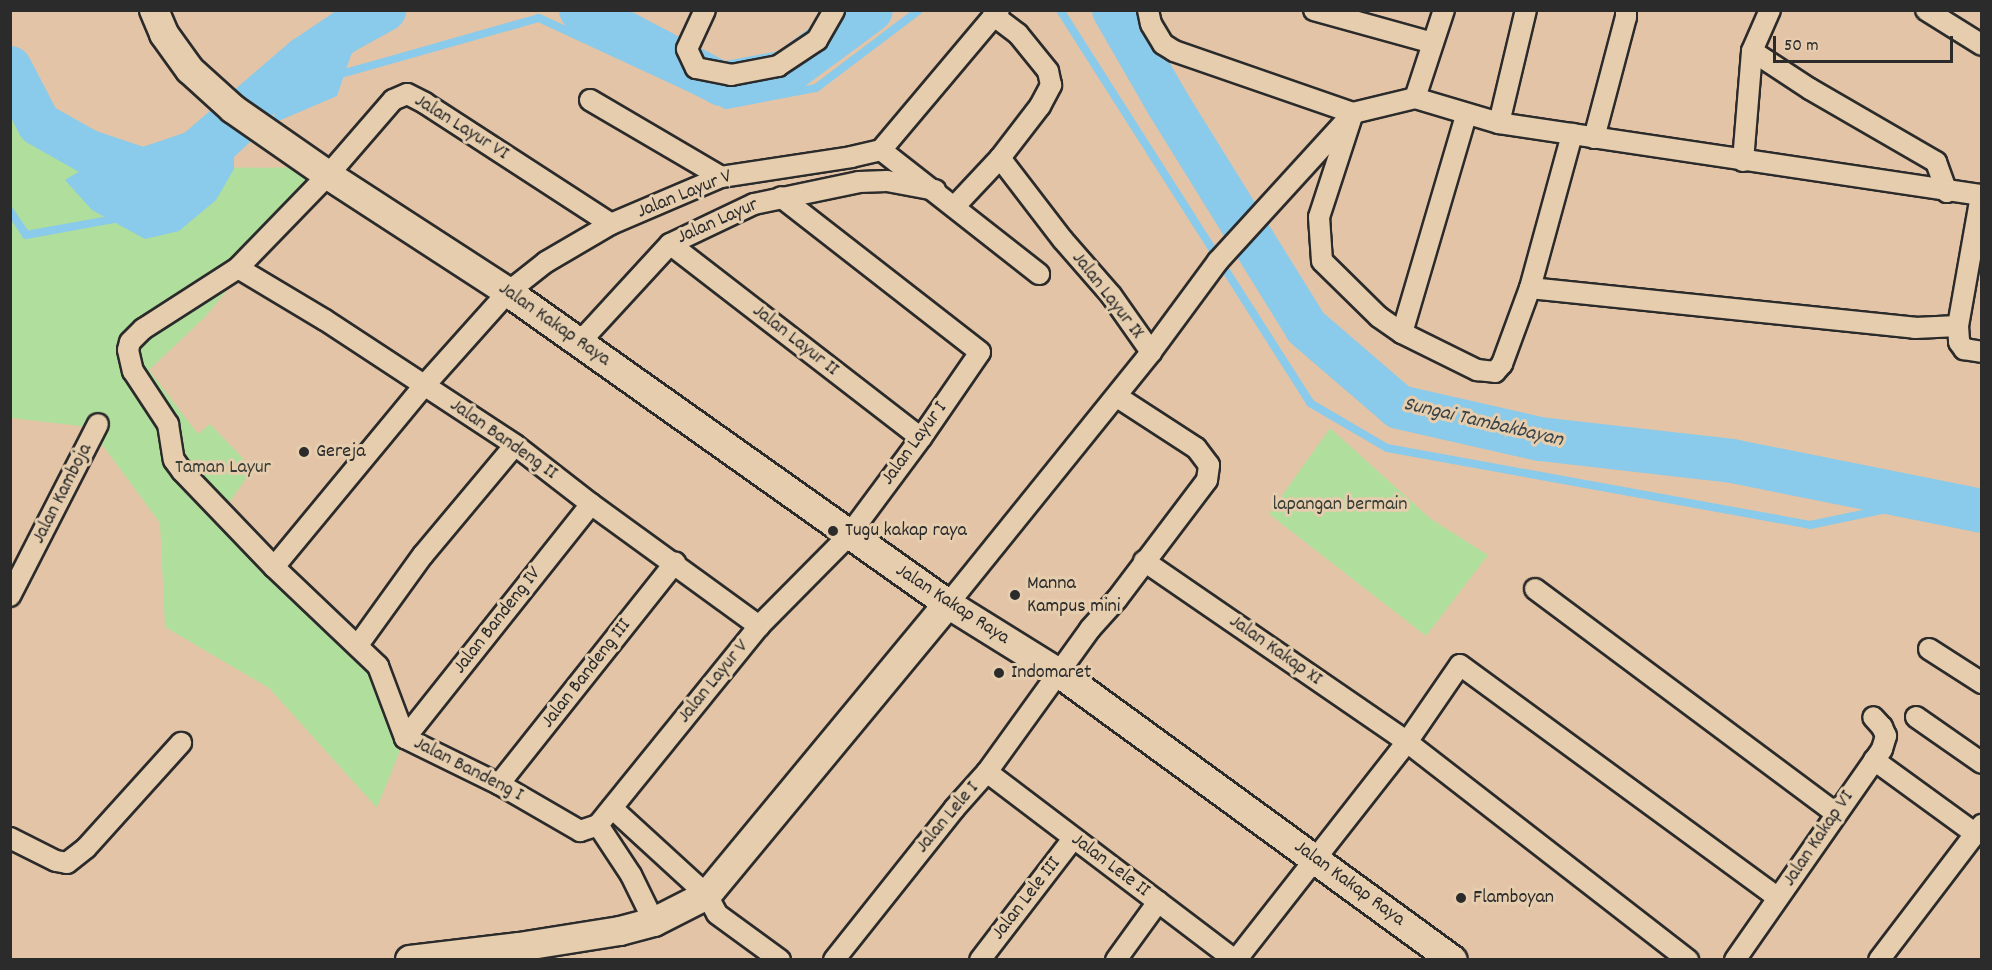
<!DOCTYPE html>
<html>
<head>
<meta charset="utf-8">
<style>
	body { margin:0 }
	#map { position:relative; width:1992px; height:970px; overflow:hidden; background:#e4c4a6; font-family:Dekko,sans-serif }
	div>[style] { position:absolute }
	.green>* { inset:0; background:#b0de9d }
	.water>* { inset:0; background:#8acaea }
	.stream>* { height:8px; margin:-4px; padding:0 4px; transform-origin:4px; border-radius:4px; background:#8acaea }
	.river>* { height:44px; margin:-22px; padding:0 22px; transform-origin:22px; border-radius:22px; background:#8acaea }
	.roads { filter:drop-shadow(2px 0 #2b2b2b) drop-shadow(-2px 0 #2b2b2b) drop-shadow(0 2px #2b2b2b) drop-shadow(0 -2px #2b2b2b) }
	.street>* { height:20px; margin:-10px; padding:0 10px; transform-origin:10px; border-radius:10px; background:#e5cdad }
	.secondary>* { height:28px; margin:-14px; padding:0 14px; transform-origin:14px; border-radius:14px; background:#e5cdad }
	.dots>* { width:16px; height:16px; translate:-50% -50%; box-sizing:border-box; border:3px solid #e5cdad; border-radius:50% }
	span { translate:-50% -50%; white-space:nowrap; text-align:center; line-height:1.15; -webkit-text-stroke:6px #e5cdad; paint-order:stroke }
	.street-label { font-size:20px; color:#2b2b2b }
	.poi-label { font-size:20px; color:#2b2b2b }
	.left { translate:0 -50%; text-align:left }
	.park-label { font-size:20px; color:#383d36 }
	.water-label { font-size:21px; color:#394348; font-style:italic }
	.frame { position:absolute; inset:0; border:12px solid #2b2b2b; pointer-events:none }
	.scale { position:absolute; left:1773px; top:36px; width:180px; height:27px; box-sizing:border-box; border:3px solid #2b2b2b; border-top:0; padding-left:8px; font-size:18px; line-height:21px; white-space:nowrap; color:#2b2b2b; -webkit-text-stroke:4px #e5cdad; paint-order:stroke }
</style>
</head>
<body>
<div id="map">
	<div class="green">
		<div style="clip-path:polygon(10px 88px,36px 140px,140px 186px,209px 168px,330px 167px,204px 318px,149px 370px,198px 434px,210px 424px,253px 469px,228px 504px,279px 565px,358px 641px,405px 738px,377px 808px,269px 688px,165px 627px,160px 523px,89px 427px,11px 418px)"></div>
		<div style="clip-path:polygon(1330px 428px,1431px 519px,1488px 555px,1426px 636px,1269px 514px)"></div>
	</div>
	<div class="water">
		<div style="clip-path:polygon(344px 32px,352px 52px,337px 96px,269px 125px,304px 59px)"></div>
		<div style="clip-path:polygon(234px 151px,234px 169px,216px 200px,179px 231px,145px 239px,92px 210px,65px 180px,92px 164px,140px 186px,209px 168px)"></div>
	</div>
	<div class="stream">
		<div style="left:1060px;top:10px;width:466px;rotate:57.5deg"></div>
		<div style="left:1310px;top:403px;width:89px;rotate:30.3deg"></div>
		<div style="left:1387px;top:448px;width:430px;rotate:10.3deg"></div>
		<div style="left:1810px;top:525px;width:127px;rotate:-11.8deg"></div>
		<div style="left:1934px;top:499px;width:56px;rotate:30.3deg"></div>
		<div style="left:334px;top:76px;width:213px;rotate:-15.8deg"></div>
		<div style="left:539px;top:18px;width:206px;rotate:24.9deg"></div>
		<div style="left:726px;top:105px;width:92px;rotate:-10.7deg"></div>
		<div style="left:816px;top:88px;width:129px;rotate:-37.1deg"></div>
		<div style="left:226px;top:159px;width:40px;rotate:-43deg"></div>
		<div style="left:10px;top:211px;width:29px;rotate:56deg"></div>
		<div style="left:26px;top:235px;width:96px;rotate:-10.3deg"></div>
	</div>
	<div class="river">
		<div style="left:581px;top:10px;width:159px;rotate:27.7deg"></div>
		<div style="left:722px;top:84px;width:66px;rotate:-10.5deg"></div>
		<div style="left:787px;top:72px;width:104px;rotate:-36.4deg"></div>
		<div style="left:1114px;top:10px;width:108px;rotate:60.1deg"></div>
		<div style="left:1168px;top:104px;width:262px;rotate:58.2deg"></div>
		<div style="left:1306px;top:327px;width:123px;rotate:40.7deg"></div>
		<div style="left:1399px;top:407px;width:145px;rotate:12.8deg"></div>
		<div style="left:1540px;top:439px;width:193px;rotate:6.5deg"></div>
		<div style="left:1732px;top:461px;width:255px;rotate:11.3deg"></div>
		<div style="left:10px;top:68px;width:63px;rotate:62.6deg"></div>
		<div style="left:39px;top:124px;width:55px;rotate:29.4deg"></div>
		<div style="left:87px;top:151px;width:59px;rotate:18.7deg"></div>
		<div style="left:143px;top:170px;width:56px;rotate:-18.8deg"></div>
		<div style="left:196px;top:152px;width:143px;rotate:-40.7deg"></div>
		<div style="left:304px;top:59px;width:48px;rotate:-34deg"></div>
		<div style="left:344px;top:32px;width:46px;rotate:-28.8deg"></div>
	</div>
	<div class="roads">
		<div class="street">
			<div style="left:705px;top:10px;width:43px;rotate:114.8deg"></div>
			<div style="left:687px;top:49px;width:21px;rotate:65deg"></div>
			<div style="left:696px;top:68px;width:36px;rotate:11deg"></div>
			<div style="left:731px;top:75px;width:48px;rotate:-10.8deg"></div>
			<div style="left:778px;top:66px;width:47px;rotate:-33.7deg"></div>
			<div style="left:817px;top:40px;width:34px;rotate:-60deg"></div>
			<div style="left:1148px;top:10px;width:14px;rotate:78deg"></div>
			<div style="left:1151px;top:24px;width:23px;rotate:59deg"></div>
			<div style="left:1163px;top:44px;width:13px;rotate:32deg"></div>
			<div style="left:1174px;top:51px;width:189px;rotate:19.1deg"></div>
			<div style="left:1353px;top:113px;width:109px;rotate:108.1deg"></div>
			<div style="left:1319px;top:217px;width:44px;rotate:86.1deg"></div>
			<div style="left:1322px;top:261px;width:80px;rotate:44.5deg"></div>
			<div style="left:1379px;top:317px;width:28px;rotate:35deg"></div>
			<div style="left:1402px;top:333px;width:227px;rotate:-73.6deg"></div>
			<div style="left:1314px;top:10px;width:123px;rotate:15.5deg"></div>
			<div style="left:1926px;top:10px;width:66px;rotate:32deg"></div>
			<div style="left:1752px;top:51px;width:69px;rotate:33.2deg"></div>
			<div style="left:1810px;top:89px;width:146px;rotate:30.1deg"></div>
			<div style="left:1936px;top:162px;width:32px;rotate:70deg"></div>
			<div style="left:1415px;top:98px;width:93px;rotate:-71.8deg"></div>
			<div style="left:590px;top:100px;width:152px;rotate:30.4deg"></div>
			<div style="left:1499px;top:123px;width:116px;rotate:-76.6deg"></div>
			<div style="left:1594px;top:138px;width:125px;rotate:-75.2deg"></div>
			<div style="left:1626px;top:17px;width:7px;rotate:-90deg"></div>
			<div style="left:881px;top:150px;width:201px;rotate:38.1deg"></div>
			<div style="left:881px;top:150px;width:183px;rotate:-49.9deg"></div>
			<div style="left:1000px;top:158px;width:103px;rotate:52.5deg"></div>
			<div style="left:1063px;top:240px;width:73px;rotate:48.9deg"></div>
			<div style="left:1111px;top:295px;width:70px;rotate:54.9deg"></div>
			<div style="left:1743px;top:161px;width:110px;rotate:-85.3deg"></div>
			<div style="left:1752px;top:51px;width:45px;rotate:-66.3deg"></div>
			<div style="left:955px;top:206px;width:66px;rotate:-46.8deg"></div>
			<div style="left:1000px;top:158px;width:66px;rotate:-52.4deg"></div>
			<div style="left:1040px;top:106px;width:24px;rotate:-62deg"></div>
			<div style="left:1051px;top:85px;width:14px;rotate:-102deg"></div>
			<div style="left:1048px;top:71px;width:48px;rotate:-129deg"></div>
			<div style="left:1018px;top:34px;width:31px;rotate:-143deg"></div>
			<div style="left:611px;top:224px;width:222px;rotate:-147deg"></div>
			<div style="left:425px;top:103px;width:20px;rotate:-153deg"></div>
			<div style="left:407px;top:94px;width:15px;rotate:157deg"></div>
			<div style="left:393px;top:100px;width:99px;rotate:130.9deg"></div>
			<div style="left:328px;top:175px;width:129px;rotate:134.1deg"></div>
			<div style="left:238px;top:268px;width:113px;rotate:147.3deg"></div>
			<div style="left:143px;top:329px;width:18px;rotate:135deg"></div>
			<div style="left:130px;top:342px;width:8px;rotate:104deg"></div>
			<div style="left:128px;top:350px;width:22px;rotate:77deg"></div>
			<div style="left:133px;top:371px;width:64px;rotate:56.6deg"></div>
			<div style="left:168px;top:424px;width:36px;rotate:81deg"></div>
			<div style="left:174px;top:460px;width:14px;rotate:54deg"></div>
			<div style="left:182px;top:471px;width:133px;rotate:46.2deg"></div>
			<div style="left:274px;top:567px;width:144px;rotate:43.6deg"></div>
			<div style="left:378px;top:666px;width:77px;rotate:69.4deg"></div>
			<div style="left:405px;top:738px;width:105px;rotate:26.1deg"></div>
			<div style="left:499px;top:784px;width:94px;rotate:30.1deg"></div>
			<div style="left:580px;top:831px;width:19px;rotate:-18deg"></div>
			<div style="left:598px;top:825px;width:256px;rotate:-51deg"></div>
			<div style="left:759px;top:626px;width:128px;rotate:-45.3deg"></div>
			<div style="left:849px;top:535px;width:121px;rotate:-53.4deg"></div>
			<div style="left:921px;top:438px;width:104px;rotate:-55.5deg"></div>
			<div style="left:980px;top:352px;width:252px;rotate:-142.1deg"></div>
			<div style="left:670px;top:244px;width:317px;rotate:37.7deg"></div>
			<div style="left:238px;top:268px;width:101px;rotate:30.9deg"></div>
			<div style="left:325px;top:320px;width:227px;rotate:33.3deg"></div>
			<div style="left:515px;top:445px;width:96px;rotate:37.8deg"></div>
			<div style="left:591px;top:504px;width:208px;rotate:36deg"></div>
			<div style="left:1530px;top:288px;width:387px;rotate:5.9deg"></div>
			<div style="left:1915px;top:328px;width:43px;rotate:-2.7deg"></div>
			<div style="left:1958px;top:326px;width:16px;rotate:86deg"></div>
			<div style="left:1959px;top:342px;width:9px;rotate:54deg"></div>
			<div style="left:1964px;top:349px;width:18px;rotate:9deg"></div>
			<div style="left:1958px;top:326px;width:133px;rotate:-80deg"></div>
			<div style="left:1402px;top:333px;width:84px;rotate:26.3deg"></div>
			<div style="left:1477px;top:370px;width:18px;rotate:6deg"></div>
			<div style="left:1495px;top:372px;width:11px;rotate:-49deg"></div>
			<div style="left:1502px;top:364px;width:81px;rotate:-69.8deg"></div>
			<div style="left:1530px;top:288px;width:160px;rotate:-74.7deg"></div>
			<div style="left:579px;top:343px;width:134px;rotate:-47.4deg"></div>
			<div style="left:670px;top:244px;width:93px;rotate:-25.5deg"></div>
			<div style="left:754px;top:204px;width:107px;rotate:-11.8deg"></div>
			<div style="left:859px;top:182px;width:28px;rotate:-2deg"></div>
			<div style="left:887px;top:181px;width:49px;rotate:10.6deg"></div>
			<div style="left:1144px;top:561px;width:319px;rotate:34.5deg"></div>
			<div style="left:1407px;top:742px;width:356px;rotate:37.8deg"></div>
			<div style="left:274px;top:567px;width:234px;rotate:-50.4deg"></div>
			<div style="left:423px;top:387px;width:127px;rotate:-48.2deg"></div>
			<div style="left:508px;top:292px;width:48px;rotate:-38.3deg"></div>
			<div style="left:546px;top:262px;width:75px;rotate:-30.3deg"></div>
			<div style="left:611px;top:224px;width:120px;rotate:-23.1deg"></div>
			<div style="left:721px;top:177px;width:132px;rotate:-8.7deg"></div>
			<div style="left:851px;top:157px;width:31px;rotate:-13deg"></div>
			<div style="left:1535px;top:589px;width:374px;rotate:36.7deg"></div>
			<div style="left:10px;top:596px;width:193px;rotate:-62.9deg"></div>
			<div style="left:948px;top:604px;width:324px;rotate:-51.1deg"></div>
			<div style="left:1151px;top:352px;width:113px;rotate:-53.6deg"></div>
			<div style="left:1218px;top:261px;width:200px;rotate:-47.6deg"></div>
			<div style="left:1353px;top:113px;width:64px;rotate:-13.6deg"></div>
			<div style="left:1415px;top:98px;width:88px;rotate:16.6deg"></div>
			<div style="left:1499px;top:123px;width:488px;rotate:8.5deg"></div>
			<div style="left:358px;top:645px;width:111px;rotate:-54.2deg"></div>
			<div style="left:423px;top:555px;width:143px;rotate:-50.1deg"></div>
			<div style="left:1929px;top:649px;width:63px;rotate:32.7deg"></div>
			<div style="left:1916px;top:717px;width:80px;rotate:34.9deg"></div>
			<div style="left:405px;top:738px;width:299px;rotate:-51.5deg"></div>
			<div style="left:1874px;top:760px;width:126px;rotate:36deg"></div>
			<div style="left:987px;top:772px;width:311px;rotate:37.2deg"></div>
			<div style="left:499px;top:784px;width:283px;rotate:-51.5deg"></div>
			<div style="left:612px;top:808px;width:129px;rotate:42.5deg"></div>
			<div style="left:707px;top:895px;width:21px;rotate:62deg"></div>
			<div style="left:717px;top:914px;width:78px;rotate:36.1deg"></div>
			<div style="left:598px;top:825px;width:60px;rotate:56.6deg"></div>
			<div style="left:631px;top:875px;width:52px;rotate:63.9deg"></div>
			<div style="left:10px;top:838px;width:51px;rotate:26.6deg"></div>
			<div style="left:56px;top:861px;width:11px;rotate:10deg"></div>
			<div style="left:67px;top:863px;width:24px;rotate:-38deg"></div>
			<div style="left:86px;top:848px;width:142px;rotate:-47.9deg"></div>
			<div style="left:834px;top:960px;width:193px;rotate:-51.5deg"></div>
			<div style="left:954px;top:809px;width:50px;rotate:-48.3deg"></div>
			<div style="left:987px;top:772px;width:176px;rotate:-54.2deg"></div>
			<div style="left:1090px;top:629px;width:40px;rotate:-48deg"></div>
			<div style="left:1117px;top:599px;width:149px;rotate:-52.9deg"></div>
			<div style="left:1207px;top:480px;width:15px;rotate:-82deg"></div>
			<div style="left:1209px;top:465px;width:21px;rotate:-127deg"></div>
			<div style="left:1196px;top:448px;width:95px;rotate:-147deg"></div>
			<div style="left:980px;top:960px;width:153px;rotate:-52.5deg"></div>
			<div style="left:1116px;top:960px;width:72px;rotate:-54.1deg"></div>
			<div style="left:1236px;top:960px;width:277px;rotate:-51.9deg"></div>
			<div style="left:1407px;top:742px;width:93px;rotate:-55.5deg"></div>
			<div style="left:1460px;top:665px;width:394px;rotate:36.2deg"></div>
			<div style="left:1735px;top:960px;width:257px;rotate:-55.1deg"></div>
			<div style="left:1882px;top:749px;width:14px;rotate:-73deg"></div>
			<div style="left:1886px;top:736px;width:10px;rotate:-114deg"></div>
			<div style="left:1882px;top:727px;width:13px;rotate:-132deg"></div>
			<div style="left:1879px;top:960px;width:170px;rotate:-52.7deg"></div>
		</div>
		<div class="secondary">
			<div style="left:154px;top:10px;width:26px;rotate:67deg"></div>
			<div style="left:164px;top:34px;width:44px;rotate:54.2deg"></div>
			<div style="left:190px;top:70px;width:58px;rotate:42.2deg"></div>
			<div style="left:233px;top:109px;width:116px;rotate:34.8deg"></div>
			<div style="left:328px;top:175px;width:215px;rotate:33deg"></div>
			<div style="left:508px;top:292px;width:539px;rotate:35.34deg"></div>
			<div style="left:948px;top:604px;width:131px;rotate:31.9deg"></div>
			<div style="left:1059px;top:673px;width:487px;rotate:36.1deg"></div>
			<div style="left:410px;top:960px;width:110px;rotate:-6.8deg"></div>
			<div style="left:519px;top:947px;width:102px;rotate:-9deg"></div>
			<div style="left:620px;top:931px;width:35px;rotate:-15deg"></div>
			<div style="left:654px;top:922px;width:59px;rotate:-27deg"></div>
			<div style="left:707px;top:895px;width:378px;rotate:-50.4deg"></div>
		</div>
	</div>
	<div class="dots">
		<div style="left:304px;top:452px;background:#2b2b2b"></div>
		<div style="left:833px;top:531px;background:#2b2b2b"></div>
		<div style="left:1015px;top:595px;background:#2b2b2b"></div>
		<div style="left:999px;top:673px;background:#2b2b2b"></div>
		<div style="left:1461px;top:898px;background:#2b2b2b"></div>
	</div>
	<div class="street-label">
		<span style="left:461px;top:128px;rotate:32deg">Jalan Layur VI</span>
		<span style="left:685px;top:195px;rotate:-22deg">Jalan Layur V</span>
		<span style="left:718px;top:222px;rotate:-24deg">Jalan Layur</span>
		<span style="left:1107px;top:296px;rotate:52deg">Jalan Layur IX</span>
		<span style="left:554px;top:325px;rotate:35deg">Jalan Kakap Raya</span>
		<span style="left:795px;top:341px;rotate:38deg">Jalan Layur II</span>
		<span style="left:503px;top:440px;rotate:35deg">Jalan Bandeng II</span>
		<span style="left:915px;top:444px;rotate:-54deg">Jalan Layur I</span>
		<span style="left:63px;top:494px;rotate:-63deg">Jalan Kamboja</span>
		<span style="left:952px;top:605px;rotate:33deg">Jalan Kakap Raya</span>
		<span style="left:498px;top:621px;rotate:-52deg">Jalan Bandeng IV</span>
		<span style="left:1275px;top:651px;rotate:35deg">Jalan Kakap XI</span>
		<span style="left:587px;top:674px;rotate:-52deg">Jalan Bandeng III</span>
		<span style="left:714px;top:682px;rotate:-51deg">Jalan Layur V</span>
		<span style="left:468px;top:770px;rotate:27deg">Jalan Bandeng I</span>
		<span style="left:948px;top:818px;rotate:-50deg">Jalan Lele I</span>
		<span style="left:1819px;top:839px;rotate:-56deg">Jalan Kakap VI</span>
		<span style="left:1110px;top:866px;rotate:37deg">Jalan Lele II</span>
		<span style="left:1349px;top:884px;rotate:36deg">Jalan Kakap Raya</span>
		<span style="left:1027px;top:899px;rotate:-52deg">Jalan Lele III</span>
	</div>
	<div class="poi-label">
		<span class="left" style="left:316px;top:452px">Gereja</span>
		<span class="left" style="left:845px;top:531px">Tugu kakap raya</span>
		<span class="left" style="left:1027px;top:596px">Manna<br>Kampus mini</span>
		<span class="left" style="left:1011px;top:673px">Indomaret</span>
		<span class="left" style="left:1473px;top:898px">Flamboyan</span>
	</div>
	<div class="park-label">
		<span style="left:223px;top:468px">Taman Layur</span>
		<span style="left:1340px;top:505px">lapangan bermain</span>
	</div>
	<div class="water-label">
		<span style="left:1483px;top:423px;rotate:13deg">Sungai Tambakbayan</span>
	</div>
	<div class="frame"></div>
	<div class="scale">50 m</div>
</div>
</body>
</html>
